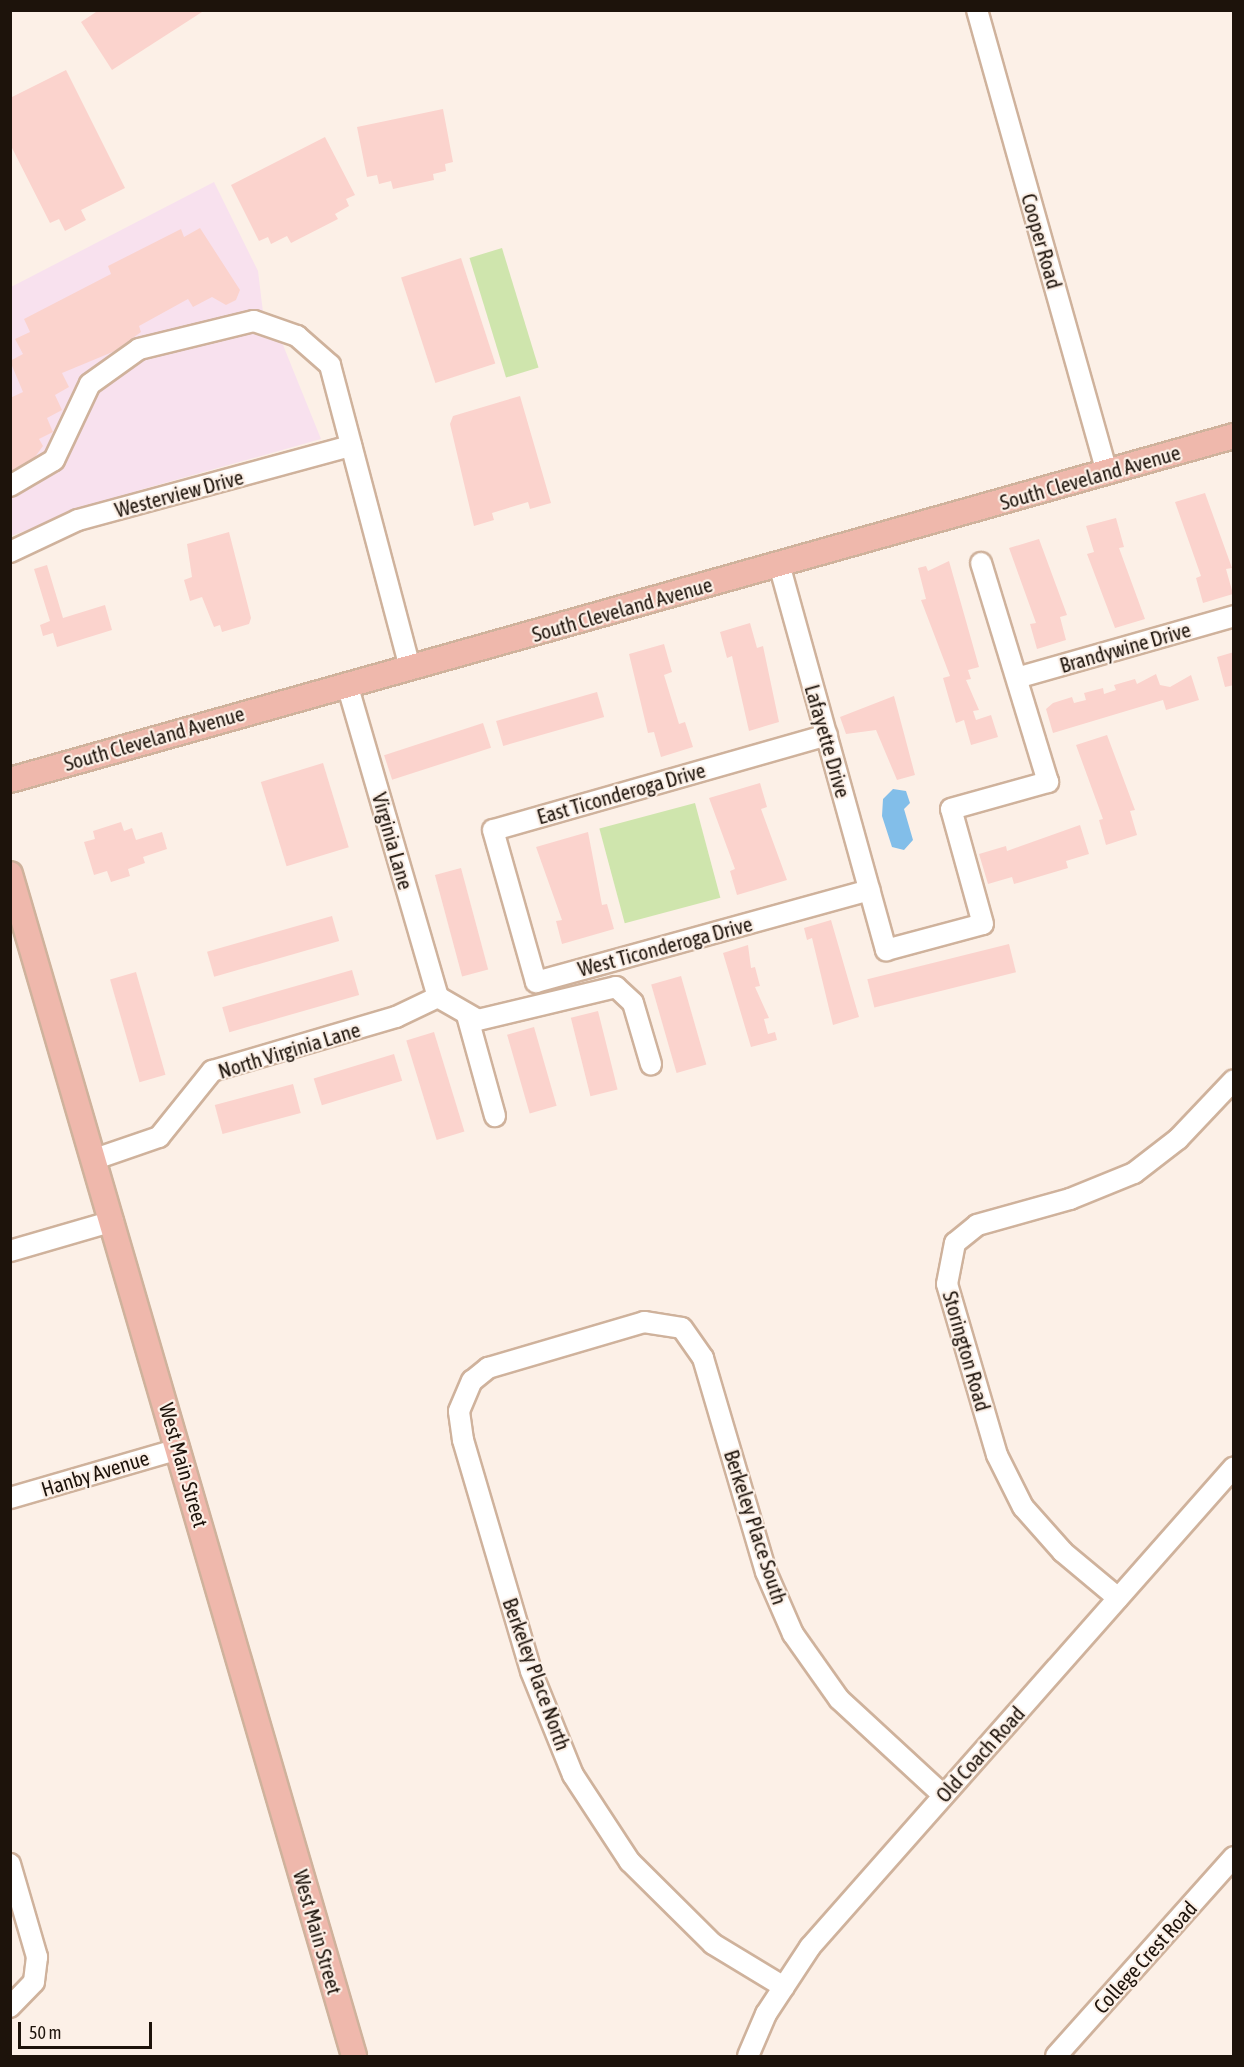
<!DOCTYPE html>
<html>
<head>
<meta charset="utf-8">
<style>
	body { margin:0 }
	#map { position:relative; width:1244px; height:2067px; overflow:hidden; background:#fcf0e7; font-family:"Asap Condensed",sans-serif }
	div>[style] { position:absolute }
	.commercial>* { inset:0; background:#f8e1ee }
	.green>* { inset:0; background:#cfe5ad; transform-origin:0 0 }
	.water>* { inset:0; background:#82bee9 }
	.building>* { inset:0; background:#fbd3cd; transform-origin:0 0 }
	.roads { filter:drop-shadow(2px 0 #cfb29c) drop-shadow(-2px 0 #cfb29c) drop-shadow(0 2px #cfb29c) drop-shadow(0 -2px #cfb29c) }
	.minor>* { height:20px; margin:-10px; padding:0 10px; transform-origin:10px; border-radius:10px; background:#fff }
	.major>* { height:24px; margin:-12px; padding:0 12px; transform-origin:12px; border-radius:12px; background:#efb8ac }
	span { translate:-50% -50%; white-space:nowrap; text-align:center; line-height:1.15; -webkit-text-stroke:4.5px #fcf0e7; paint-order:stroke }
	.street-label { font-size:21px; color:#1d130b }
	.frame { position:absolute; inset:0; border:12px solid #1d130b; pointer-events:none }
	.scale { position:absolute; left:18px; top:2022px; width:134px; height:27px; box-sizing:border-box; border:3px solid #1d130b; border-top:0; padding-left:8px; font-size:18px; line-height:21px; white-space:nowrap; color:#1d130b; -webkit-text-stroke:4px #fcf0e7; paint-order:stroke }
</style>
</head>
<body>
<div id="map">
	<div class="commercial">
		<div style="clip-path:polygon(214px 182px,258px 271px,266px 337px,281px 340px,321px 439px,140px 490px,11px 536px,11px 287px)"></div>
	</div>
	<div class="green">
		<div style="left:502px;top:248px;width:125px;height:34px;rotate:73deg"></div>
		<div style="left:695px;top:803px;width:98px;height:99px;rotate:75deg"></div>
	</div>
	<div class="water">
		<div style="clip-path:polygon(893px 789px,906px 791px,910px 803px,904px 809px,913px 840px,904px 850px,892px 847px,882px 816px,883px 799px)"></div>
	</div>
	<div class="building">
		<div style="clip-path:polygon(99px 10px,201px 10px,202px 12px,112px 70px,81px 22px)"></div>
		<div style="clip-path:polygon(66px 70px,125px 188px,81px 210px,86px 220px,65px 231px,59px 219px,50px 223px,10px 144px,10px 98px)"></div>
		<div style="clip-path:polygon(443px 109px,453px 162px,445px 164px,446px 171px,433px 174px,434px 180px,393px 189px,391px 181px,379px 184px,377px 175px,367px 177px,357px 127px)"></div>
		<div style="clip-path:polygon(325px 137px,355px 195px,346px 199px,349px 206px,335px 214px,338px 219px,291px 243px,287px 236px,271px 244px,268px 237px,259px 241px,231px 185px)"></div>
		<div style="clip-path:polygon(200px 228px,240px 290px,236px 300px,226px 305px,212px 297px,193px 307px,188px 299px,139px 326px,141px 332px,115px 351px,62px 373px,69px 387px,55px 395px,62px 410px,47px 418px,53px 432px,39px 439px,43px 446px,32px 461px,10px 471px,10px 398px,23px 392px,10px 361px,23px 354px,15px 339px,30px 332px,24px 319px,111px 274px,108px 266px,181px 229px,184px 237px)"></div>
		<div style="left:461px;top:258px;width:111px;height:63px;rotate:72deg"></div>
		<div style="clip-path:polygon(520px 396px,551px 503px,530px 509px,528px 502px,492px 513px,494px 520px,474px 526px,450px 424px,453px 416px)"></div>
		<div style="clip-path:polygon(1205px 493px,1232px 568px,1226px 569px,1233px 594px,1203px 603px,1196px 578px,1201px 576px,1175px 502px)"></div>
		<div style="clip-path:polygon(1116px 518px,1124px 547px,1119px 548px,1145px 619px,1115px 628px,1087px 554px,1094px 552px,1086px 526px)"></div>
		<div style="clip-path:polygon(229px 532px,251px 618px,249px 624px,222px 632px,220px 625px,214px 627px,202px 597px,190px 601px,184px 580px,192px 577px,187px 544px)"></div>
		<div style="clip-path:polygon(1039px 539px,1067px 615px,1060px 617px,1066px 640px,1037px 649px,1030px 624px,1036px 623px,1009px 548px)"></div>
		<div style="clip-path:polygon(949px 561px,979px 667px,968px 670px,971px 679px,966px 680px,979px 710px,973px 711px,976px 720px,991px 715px,998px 737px,971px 745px,964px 720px,956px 723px,943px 678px,950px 676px,921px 600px,926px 599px,918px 568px,926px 566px,928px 571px)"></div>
		<div style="clip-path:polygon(47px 565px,63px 618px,105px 605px,112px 630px,57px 647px,53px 633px,43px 636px,40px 625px,50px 621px,34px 569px)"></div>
		<div style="clip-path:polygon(750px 623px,757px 648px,763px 646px,779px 722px,749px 731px,732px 656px,727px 658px,720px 632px)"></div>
		<div style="clip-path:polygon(664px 644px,672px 672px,664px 675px,679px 724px,685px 722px,693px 747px,661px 757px,654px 732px,648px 733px,629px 654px)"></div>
		<div style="clip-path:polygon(1234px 652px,1234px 685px,1225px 687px,1217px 657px)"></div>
		<div style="clip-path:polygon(1156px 674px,1160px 685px,1170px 687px,1191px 675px,1199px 700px,1166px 710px,1163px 700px,1053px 733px,1046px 709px,1053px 703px,1072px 697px,1074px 703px,1086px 700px,1084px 693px,1103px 688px,1104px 694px,1116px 690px,1114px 685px,1135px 679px,1137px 684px)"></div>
		<div style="left:597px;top:692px;width:26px;height:105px;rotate:74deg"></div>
		<div style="clip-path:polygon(894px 696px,915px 775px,897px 780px,876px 730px,846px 734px,840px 717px)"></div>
		<div style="left:483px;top:723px;width:26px;height:104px;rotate:72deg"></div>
		<div style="clip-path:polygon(1107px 735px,1135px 810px,1130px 811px,1137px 835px,1106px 845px,1099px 820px,1103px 819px,1076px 745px)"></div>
		<div style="left:323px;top:763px;width:88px;height:65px;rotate:73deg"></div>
		<div style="clip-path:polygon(760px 783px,767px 807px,761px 809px,787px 880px,737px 895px,730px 871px,735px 869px,709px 798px)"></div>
		<div style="clip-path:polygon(121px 822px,124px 831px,132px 828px,136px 840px,162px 832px,167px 849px,143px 857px,145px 863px,128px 869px,130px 876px,111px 882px,107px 871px,94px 875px,84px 842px,95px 839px,93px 831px)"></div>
		<div style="clip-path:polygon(1080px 825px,1089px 854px,1066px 861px,1068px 868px,1014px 884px,1012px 877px,988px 884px,979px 854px,1006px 846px,1007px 851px)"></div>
		<div style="clip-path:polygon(588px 832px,602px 905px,607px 904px,614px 929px,562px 944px,556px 921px,562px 920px,536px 847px)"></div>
		<div style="left:461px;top:868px;width:105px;height:27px;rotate:75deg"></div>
		<div style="left:332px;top:916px;width:26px;height:130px;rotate:74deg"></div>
		<div style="clip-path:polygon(831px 920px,859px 1017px,833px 1025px,812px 938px,807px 940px,804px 928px)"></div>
		<div style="left:1009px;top:944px;width:29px;height:146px;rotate:76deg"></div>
		<div style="clip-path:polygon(748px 945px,751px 968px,755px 967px,760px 986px,755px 987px,769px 1018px,764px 1019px,768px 1034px,775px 1032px,777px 1040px,751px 1047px,723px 953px)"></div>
		<div style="left:352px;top:970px;width:26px;height:135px;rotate:74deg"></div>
		<div style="left:136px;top:972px;width:107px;height:27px;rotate:74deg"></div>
		<div style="left:681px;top:976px;width:92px;height:31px;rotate:74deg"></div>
		<div style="left:598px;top:1011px;width:81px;height:28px;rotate:76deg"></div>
		<div style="left:534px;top:1027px;width:82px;height:28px;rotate:74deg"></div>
		<div style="left:434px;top:1032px;width:104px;height:29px;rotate:73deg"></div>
		<div style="left:394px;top:1054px;width:28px;height:84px;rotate:73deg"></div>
		<div style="left:293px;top:1084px;width:30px;height:81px;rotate:75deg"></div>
	</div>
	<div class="roads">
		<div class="minor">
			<div style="left:977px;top:10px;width:480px;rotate:74.3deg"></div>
			<div style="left:10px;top:486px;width:51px;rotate:-30.6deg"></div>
			<div style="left:54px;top:460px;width:84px;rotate:-64.7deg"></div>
			<div style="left:90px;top:384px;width:60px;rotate:-35.5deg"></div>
			<div style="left:139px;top:349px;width:118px;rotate:-13.7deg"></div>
			<div style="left:254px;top:321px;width:46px;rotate:19.2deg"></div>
			<div style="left:297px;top:336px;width:44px;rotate:41.3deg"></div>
			<div style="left:330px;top:365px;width:312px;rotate:75.2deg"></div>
			<div style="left:10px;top:552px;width:75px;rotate:-25.2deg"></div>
			<div style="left:78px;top:520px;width:283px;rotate:-15.2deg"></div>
			<div style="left:779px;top:564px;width:401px;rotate:74.5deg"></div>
			<div style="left:886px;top:950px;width:100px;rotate:-15deg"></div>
			<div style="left:983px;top:924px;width:119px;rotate:-105.5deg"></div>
			<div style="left:951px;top:809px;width:101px;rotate:-15.6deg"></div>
			<div style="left:1048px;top:782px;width:229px;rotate:-107deg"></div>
			<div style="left:1017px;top:678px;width:226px;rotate:-15.9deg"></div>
			<div style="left:347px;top:684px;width:326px;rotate:73.8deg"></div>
			<div style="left:827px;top:735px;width:347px;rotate:164.1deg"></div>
			<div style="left:493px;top:830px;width:158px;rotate:74.2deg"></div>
			<div style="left:536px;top:982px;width:346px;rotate:-15.4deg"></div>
			<div style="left:438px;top:997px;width:46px;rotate:29.9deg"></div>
			<div style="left:478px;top:1020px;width:142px;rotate:-13.4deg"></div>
			<div style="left:616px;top:987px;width:23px;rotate:43deg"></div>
			<div style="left:633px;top:1003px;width:64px;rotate:73.6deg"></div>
			<div style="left:467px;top:1015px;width:105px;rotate:74.5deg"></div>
			<div style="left:95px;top:1159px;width:68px;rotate:-19deg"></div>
			<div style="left:159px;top:1137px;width:85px;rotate:-51.2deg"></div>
			<div style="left:212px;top:1071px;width:192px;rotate:-16.4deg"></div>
			<div style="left:396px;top:1017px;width:47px;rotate:-25.5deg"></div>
			<div style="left:10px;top:1251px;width:107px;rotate:-16.2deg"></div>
			<div style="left:10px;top:1498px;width:176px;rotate:-16.2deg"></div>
			<div style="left:1118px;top:1598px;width:72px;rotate:-140.1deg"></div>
			<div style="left:1063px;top:1552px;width:60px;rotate:-131.6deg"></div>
			<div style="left:1023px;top:1507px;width:58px;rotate:-116.6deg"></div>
			<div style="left:997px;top:1455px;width:178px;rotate:-106.3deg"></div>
			<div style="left:947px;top:1284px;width:42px;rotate:-79deg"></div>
			<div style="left:955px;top:1243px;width:28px;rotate:-39deg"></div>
			<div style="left:977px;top:1225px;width:97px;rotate:-15.6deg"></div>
			<div style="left:1070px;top:1199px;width:69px;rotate:-22.1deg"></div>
			<div style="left:1134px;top:1173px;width:56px;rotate:-37.7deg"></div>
			<div style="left:1178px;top:1139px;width:81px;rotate:-46.5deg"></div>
			<div style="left:10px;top:1864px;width:97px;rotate:73.8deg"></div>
			<div style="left:37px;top:1957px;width:25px;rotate:97deg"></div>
			<div style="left:34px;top:1982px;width:35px;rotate:134deg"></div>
			<div style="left:784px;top:1987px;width:83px;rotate:-148.8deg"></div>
			<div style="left:713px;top:1944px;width:117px;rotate:-135.3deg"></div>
			<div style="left:630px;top:1862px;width:104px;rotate:-123.2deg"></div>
			<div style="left:573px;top:1775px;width:112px;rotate:-112deg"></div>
			<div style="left:531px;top:1671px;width:241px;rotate:-106.4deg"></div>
			<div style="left:463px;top:1440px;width:29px;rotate:-98deg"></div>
			<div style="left:459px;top:1411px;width:33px;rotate:-67deg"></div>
			<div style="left:472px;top:1381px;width:21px;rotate:-39deg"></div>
			<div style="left:488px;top:1368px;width:163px;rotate:-16.4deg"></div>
			<div style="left:644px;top:1322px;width:38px;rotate:9deg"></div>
			<div style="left:682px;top:1328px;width:37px;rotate:55deg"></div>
			<div style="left:703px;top:1358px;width:223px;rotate:73.6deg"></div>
			<div style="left:766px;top:1572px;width:68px;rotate:66.5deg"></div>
			<div style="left:793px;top:1634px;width:80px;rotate:54.7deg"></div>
			<div style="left:839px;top:1699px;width:142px;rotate:42.7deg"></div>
			<div style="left:748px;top:2056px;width:46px;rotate:-66.8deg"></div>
			<div style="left:766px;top:2014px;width:80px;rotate:-56.7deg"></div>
			<div style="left:810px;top:1947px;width:640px;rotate:-48.54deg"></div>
			<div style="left:1056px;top:2056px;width:267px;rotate:-48.2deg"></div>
		</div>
		<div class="major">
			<div style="left:10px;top:780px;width:1271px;rotate:-15.7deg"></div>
			<div style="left:10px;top:874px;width:1231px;rotate:73.77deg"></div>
		</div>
	</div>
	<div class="street-label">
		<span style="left:1042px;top:241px;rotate:74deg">Cooper Road</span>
		<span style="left:1090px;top:477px;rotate:-16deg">South Cleveland Avenue</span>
		<span style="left:179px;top:493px;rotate:-15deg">Westerview Drive</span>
		<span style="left:622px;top:609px;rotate:-16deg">South Cleveland Avenue</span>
		<span style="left:1125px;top:647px;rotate:-16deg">Brandywine Drive</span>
		<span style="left:154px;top:738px;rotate:-16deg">South Cleveland Avenue</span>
		<span style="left:828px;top:741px;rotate:74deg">Lafayette Drive</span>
		<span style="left:621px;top:793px;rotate:-16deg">East Ticonderoga Drive</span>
		<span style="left:393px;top:841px;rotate:74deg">Virginia Lane</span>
		<span style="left:665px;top:946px;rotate:-15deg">West Ticonderoga Drive</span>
		<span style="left:289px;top:1050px;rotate:-17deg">North Virginia Lane</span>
		<span style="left:967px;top:1351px;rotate:74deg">Storington Road</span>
		<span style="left:184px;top:1465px;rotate:74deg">West Main Street</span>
		<span style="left:95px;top:1473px;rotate:-17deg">Hanby Avenue</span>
		<span style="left:756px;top:1527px;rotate:72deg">Berkeley Place South</span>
		<span style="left:537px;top:1674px;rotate:70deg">Berkeley Place North</span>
		<span style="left:980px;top:1754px;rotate:-48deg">Old Coach Road</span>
		<span style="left:318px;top:1932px;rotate:74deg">West Main Street</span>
		<span style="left:1145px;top:1957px;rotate:-48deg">College Crest Road</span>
	</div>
	<div class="frame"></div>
	<div class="scale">50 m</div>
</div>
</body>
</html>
